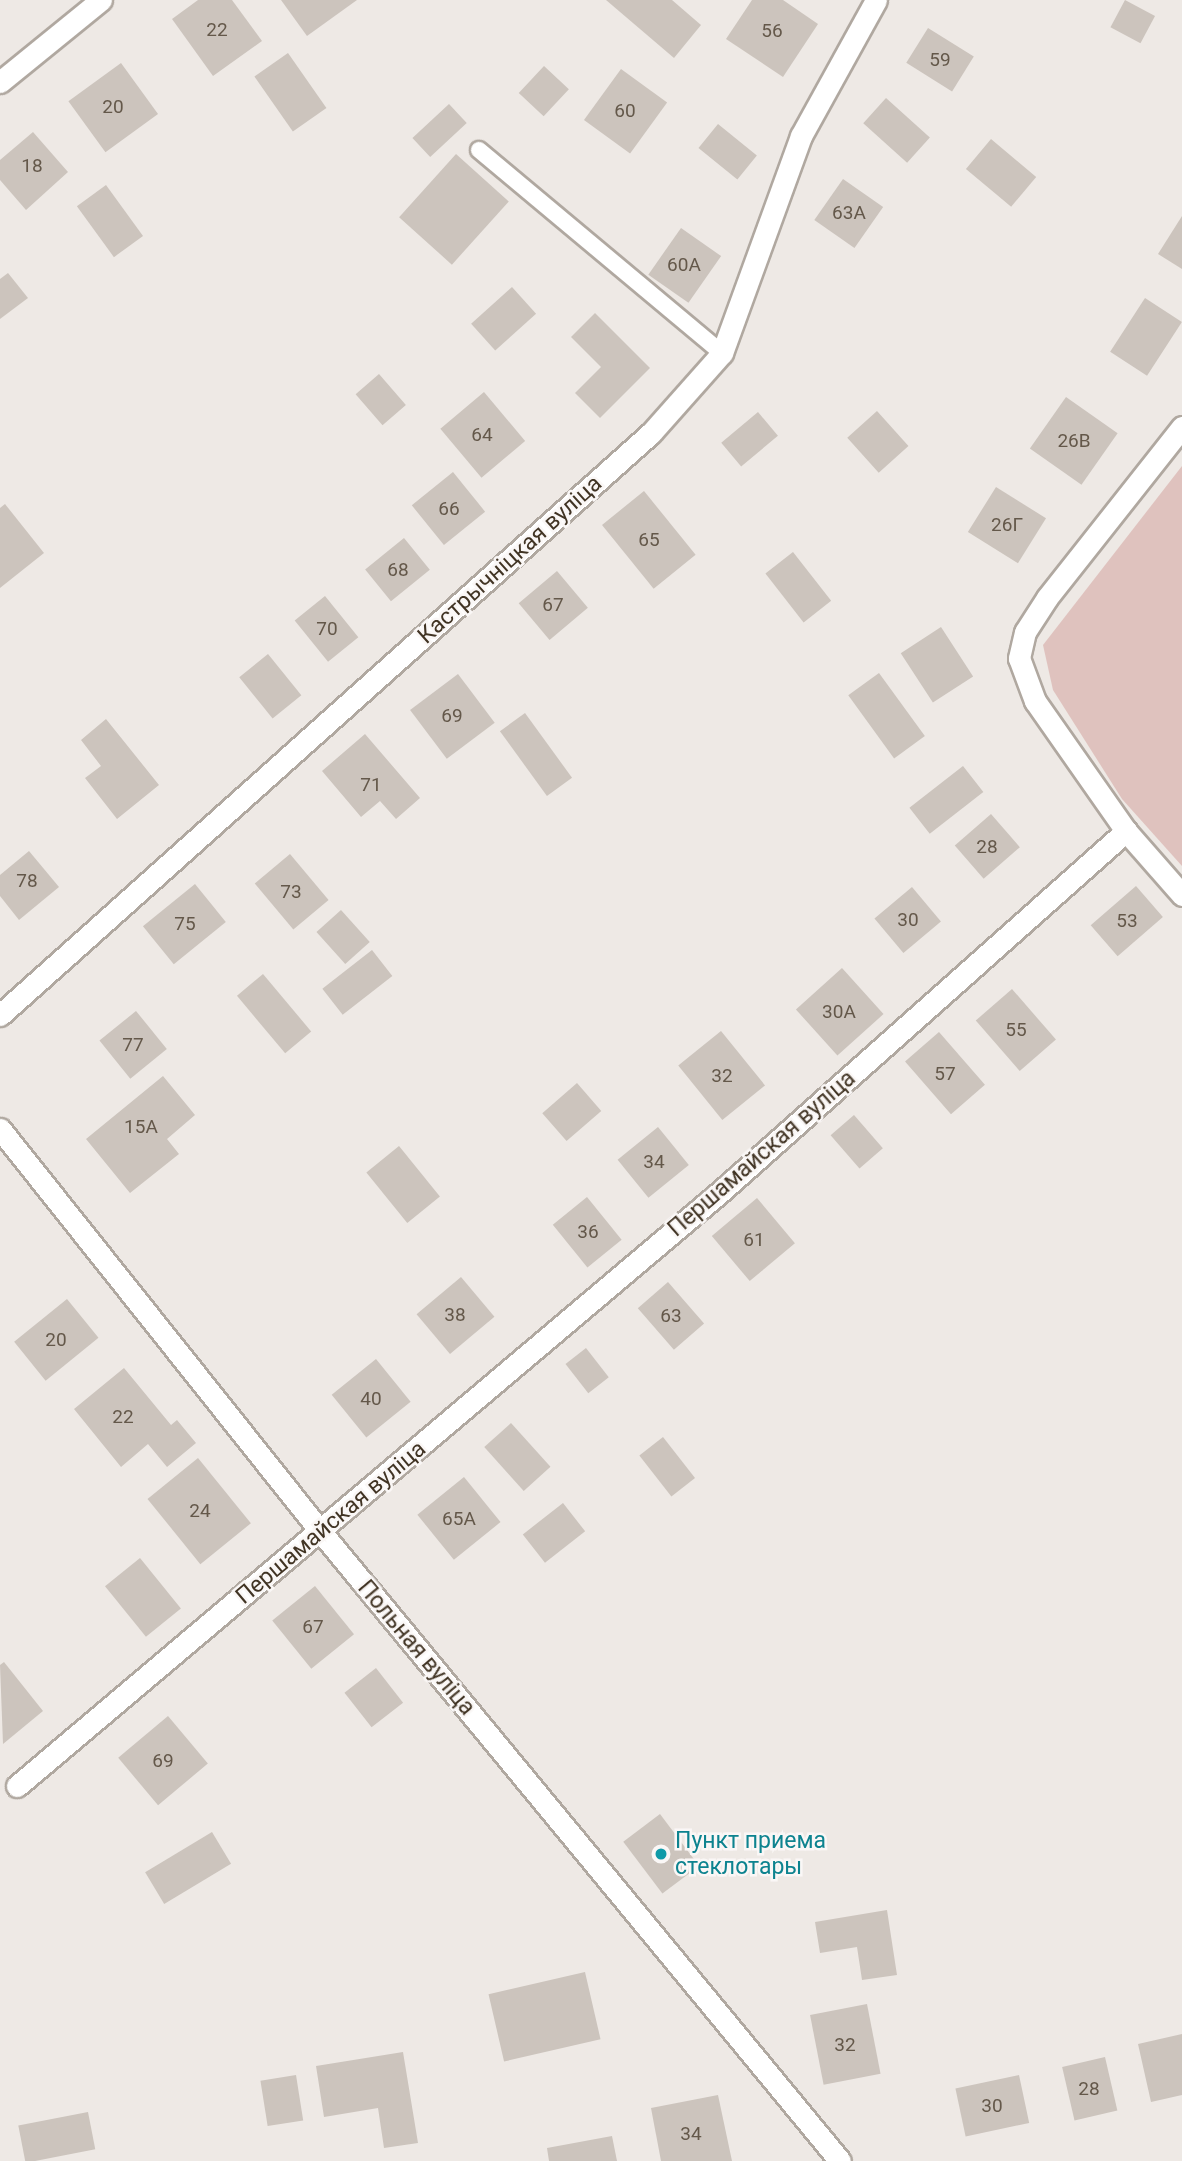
<!DOCTYPE html>
<html>
<head>
<meta charset="utf-8">
<style>
	body { margin:0 }
	#map { position:relative; width:1182px; height:2161px; overflow:hidden; background:#eee9e5; font-family:Roboto,sans-serif }
	div>[style] { position:absolute }
	.green>* { inset:0; background:#dfc2be }
	.building>* { inset:0; background:#ccc4bd; transform-origin:0 0 }
	.roads { filter:drop-shadow(2px 0 #b0a8a0) drop-shadow(-2px 0 #b0a8a0) drop-shadow(0 2px #b0a8a0) drop-shadow(0 -2px #b0a8a0) }
	.lane>* { height:16px; margin:-8px; padding:0 8px; transform-origin:8px; border-radius:8px; background:#fff }
	.street>* { height:21px; margin:-10.5px; padding:0 10.5px; transform-origin:10.5px; border-radius:10.5px; background:#fff }
	.dots>* { width:19px; height:19px; translate:-50% -50%; box-sizing:border-box; border:4px solid #faf7f6; border-radius:50% }
	span { translate:-50% -50%; white-space:nowrap; text-align:center; line-height:1.15; -webkit-text-stroke:5px #faf7f6; paint-order:stroke }
	.number-label { font-size:19px; color:#64584a }
	.number-label span { -webkit-text-stroke-width:0 }
	.street-label { font-size:23px; color:#413424 }
	.culture-label { font-size:23px; color:#0d838f }
	.left { translate:0 -50%; text-align:left }
</style>
</head>
<body>
<div id="map">
	<div class="green">
		<div style="clip-path:polygon(1182px 466px,1182px 866px,1122px 799px,1053px 690px,1043px 645px)"></div>
	</div>
	<div class="building">
		<div style="clip-path:polygon(198px 0,232px 0,262px 41px,213px 76px,172px 19px)"></div>
		<div style="clip-path:polygon(281px 0,357px 0,307px 36px)"></div>
		<div style="clip-path:polygon(606px 0,672px 0,701px 25px,674px 58px)"></div>
		<div style="clip-path:polygon(752px 0,783px 0,818px 24px,783px 77px,726px 39px)"></div>
		<div style="left:1125px;top:0;width:34px;height:31px;rotate:28deg"></div>
		<div style="left:928px;top:28px;width:54px;height:41px;rotate:32deg"></div>
		<div style="left:288px;top:53px;width:67px;height:41px;rotate:55deg"></div>
		<div style="left:121px;top:63px;width:63px;height:65px;rotate:54deg"></div>
		<div style="left:544px;top:66px;width:34px;height:37px;rotate:43deg"></div>
		<div style="left:621px;top:69px;width:57px;height:63px;rotate:36deg"></div>
		<div style="left:886px;top:98px;width:59px;height:34px;rotate:42deg"></div>
		<div style="left:449px;top:104px;width:26px;height:50px;rotate:47deg"></div>
		<div style="left:718px;top:124px;width:50px;height:31px;rotate:39deg"></div>
		<div style="clip-path:polygon(33px 132px,68px 172px,26px 210px,0 180px,0 160px)"></div>
		<div style="left:991px;top:139px;width:59px;height:39px;rotate:40deg"></div>
		<div style="left:456px;top:154px;width:71px;height:85px;rotate:42deg"></div>
		<div style="left:843px;top:179px;width:49px;height:50px;rotate:35deg"></div>
		<div style="left:106px;top:185px;width:63px;height:36px;rotate:54deg"></div>
		<div style="clip-path:polygon(1182px 216px,1182px 269px,1158px 254px)"></div>
		<div style="left:681px;top:228px;width:49px;height:57px;rotate:35deg"></div>
		<div style="clip-path:polygon(8px 273px,28px 298px,0 319px,0 279px)"></div>
		<div style="left:512px;top:287px;width:36px;height:55px;rotate:48deg"></div>
		<div style="left:1145px;top:298px;width:44px;height:64px;rotate:33deg"></div>
		<div style="clip-path:polygon(595px 313px,650px 368px,600px 418px,575px 393px,601px 367px,571px 337px)"></div>
		<div style="left:379px;top:374px;width:41px;height:31px;rotate:49deg"></div>
		<div style="left:484px;top:392px;width:64px;height:57px;rotate:50deg"></div>
		<div style="left:1066px;top:397px;width:63px;height:63px;rotate:35deg"></div>
		<div style="left:877px;top:411px;width:47px;height:40px;rotate:48deg"></div>
		<div style="left:758px;top:412px;width:31px;height:48px;rotate:50deg"></div>
		<div style="left:453px;top:472px;width:51px;height:53px;rotate:51deg"></div>
		<div style="left:996px;top:487px;width:59px;height:53px;rotate:32deg"></div>
		<div style="left:644px;top:491px;width:82px;height:54px;rotate:51deg"></div>
		<div style="clip-path:polygon(5px 504px,44px 553px,0 588px,0 508px)"></div>
		<div style="left:404px;top:538px;width:41px;height:50px;rotate:51deg"></div>
		<div style="left:793px;top:552px;width:62px;height:35px;rotate:52deg"></div>
		<div style="left:557px;top:571px;width:48px;height:50px;rotate:50deg"></div>
		<div style="left:325px;top:596px;width:53px;height:39px;rotate:51deg"></div>
		<div style="left:941px;top:627px;width:59px;height:48px;rotate:57deg"></div>
		<div style="left:268px;top:654px;width:53px;height:37px;rotate:51deg"></div>
		<div style="left:879px;top:673px;width:78px;height:38px;rotate:54deg"></div>
		<div style="left:458px;top:674px;width:61px;height:60px;rotate:53deg"></div>
		<div style="left:525px;top:713px;width:80px;height:31px;rotate:54deg"></div>
		<div style="clip-path:polygon(106px 719px,159px 785px,117px 819px,85px 778px,101px 766px,81px 740px)"></div>
		<div style="clip-path:polygon(365px 734px,420px 798px,396px 819px,380px 801px,361px 817px,322px 771px)"></div>
		<div style="left:963px;top:766px;width:33px;height:68px;rotate:52deg"></div>
		<div style="left:991px;top:814px;width:44px;height:48px;rotate:49deg"></div>
		<div style="clip-path:polygon(29px 851px,59px 887px,19px 920px,0 896px,0 875px)"></div>
		<div style="left:290px;top:854px;width:60px;height:46px;rotate:50deg"></div>
		<div style="left:195px;top:884px;width:49px;height:67px;rotate:51deg"></div>
		<div style="left:1136px;top:886px;width:41px;height:60px;rotate:49deg"></div>
		<div style="left:912px;top:887px;width:45px;height:49px;rotate:50deg"></div>
		<div style="left:341px;top:910px;width:43px;height:33px;rotate:48deg"></div>
		<div style="left:372px;top:950px;width:33px;height:63px;rotate:52deg"></div>
		<div style="left:842px;top:968px;width:62px;height:62px;rotate:48deg"></div>
		<div style="left:263px;top:974px;width:75px;height:34px;rotate:50deg"></div>
		<div style="left:1012px;top:989px;width:67px;height:48px;rotate:49deg"></div>
		<div style="left:136px;top:1011px;width:49px;height:47px;rotate:51deg"></div>
		<div style="left:721px;top:1031px;width:70px;height:55px;rotate:51deg"></div>
		<div style="left:939px;top:1032px;width:70px;height:45px;rotate:49deg"></div>
		<div style="clip-path:polygon(163px 1076px,195px 1115px,167px 1139px,179px 1154px,130px 1193px,86px 1139px)"></div>
		<div style="left:577px;top:1083px;width:37px;height:46px;rotate:49deg"></div>
		<div style="left:854px;top:1115px;width:44px;height:31px;rotate:49deg"></div>
		<div style="left:658px;top:1127px;width:49px;height:52px;rotate:51deg"></div>
		<div style="left:399px;top:1146px;width:65px;height:42px;rotate:51deg"></div>
		<div style="left:587px;top:1197px;width:55px;height:44px;rotate:51deg"></div>
		<div style="left:757px;top:1198px;width:59px;height:59px;rotate:50deg"></div>
		<div style="left:461px;top:1277px;width:52px;height:58px;rotate:50deg"></div>
		<div style="left:668px;top:1282px;width:55px;height:40px;rotate:49deg"></div>
		<div style="left:67px;top:1299px;width:50px;height:68px;rotate:51deg"></div>
		<div style="left:586px;top:1348px;width:37px;height:26px;rotate:52deg"></div>
		<div style="left:376px;top:1359px;width:55px;height:57px;rotate:51deg"></div>
		<div style="clip-path:polygon(124px 1368px,171px 1425px,177px 1420px,196px 1443px,167px 1467px,148px 1444px,121px 1467px,74px 1409px)"></div>
		<div style="left:511px;top:1423px;width:59px;height:36px;rotate:48deg"></div>
		<div style="left:663px;top:1437px;width:52px;height:30px;rotate:52deg"></div>
		<div style="left:198px;top:1458px;width:84px;height:65px;rotate:51deg"></div>
		<div style="left:464px;top:1477px;width:58px;height:60px;rotate:51deg"></div>
		<div style="left:563px;top:1503px;width:36px;height:51px;rotate:52deg"></div>
		<div style="left:140px;top:1558px;width:65px;height:45px;rotate:51deg"></div>
		<div style="left:315px;top:1586px;width:62px;height:55px;rotate:51deg"></div>
		<div style="clip-path:polygon(4px 1662px,43px 1711px,3px 1744px,0 1665px)"></div>
		<div style="left:376px;top:1668px;width:44px;height:40px;rotate:52deg"></div>
		<div style="left:168px;top:1716px;width:62px;height:65px;rotate:50deg"></div>
		<div style="left:660px;top:1814px;width:65px;height:46px;rotate:53deg"></div>
		<div style="left:212px;top:1832px;width:37px;height:78px;rotate:59deg"></div>
		<div style="clip-path:polygon(887px 1910px,897px 1975px,862px 1980px,857px 1947px,820px 1953px,815px 1922px)"></div>
		<div style="left:585px;top:1972px;width:69px;height:99px;rotate:77deg"></div>
		<div style="left:867px;top:2004px;width:71px;height:58px;rotate:79deg"></div>
		<div style="clip-path:polygon(1182px 2034px,1182px 2095px,1151px 2102px,1138px 2044px)"></div>
		<div style="clip-path:polygon(403px 2052px,418px 2143px,384px 2148px,378px 2108px,324px 2117px,316px 2066px)"></div>
		<div style="left:1105px;top:2057px;width:55px;height:44px;rotate:77deg"></div>
		<div style="left:296px;top:2075px;width:46px;height:36px;rotate:81deg"></div>
		<div style="left:1019px;top:2075px;width:49px;height:65px;rotate:78deg"></div>
		<div style="clip-path:polygon(718px 2095px,732px 2161px,661px 2161px,651px 2108px)"></div>
		<div style="left:88px;top:2112px;width:38px;height:71px;rotate:79deg"></div>
		<div style="clip-path:polygon(612px 2136px,617px 2161px,549px 2161px,547px 2148px)"></div>
	</div>
	<div class="roads">
		<div class="lane">
			<div style="left:479px;top:150px;width:317px;rotate:39.9deg"></div>
		</div>
		<div class="street">
			<div style="left:0;top:82px;width:130px;rotate:-39.1deg"></div>
			<div style="left:1182px;top:427px;width:218px;rotate:128.3deg"></div>
			<div style="left:1047px;top:598px;width:40px;rotate:122.9deg"></div>
			<div style="left:1025px;top:632px;width:27px;rotate:103deg"></div>
			<div style="left:1019px;top:658px;width:46px;rotate:69.6deg"></div>
			<div style="left:1035px;top:701px;width:159px;rotate:55deg"></div>
			<div style="left:1126px;top:831px;width:85px;rotate:48.8deg"></div>
			<div style="left:0;top:1015px;width:873px;rotate:-41.8deg"></div>
			<div style="left:651px;top:433px;width:107px;rotate:-48.4deg"></div>
			<div style="left:722px;top:353px;width:231px;rotate:-70deg"></div>
			<div style="left:801px;top:136px;width:155px;rotate:-61.1deg"></div>
			<div style="left:0;top:1129px;width:515px;rotate:51.46deg"></div>
			<div style="left:321px;top:1532px;width:815px;rotate:50.47deg"></div>
			<div style="left:17px;top:1786px;width:919px;rotate:-40.19deg"></div>
			<div style="left:719px;top:1193px;width:545px;rotate:-41.65deg"></div>
		</div>
	</div>
	<div class="dots">
		<div style="left:661px;top:1854px;background:#0f9aa8"></div>
	</div>
	<div class="number-label">
		<span style="left:217px;top:30px">22</span>
		<span style="left:772px;top:31px">56</span>
		<span style="left:940px;top:60px">59</span>
		<span style="left:113px;top:107px">20</span>
		<span style="left:625px;top:111px">60</span>
		<span style="left:32px;top:166px">18</span>
		<span style="left:849px;top:213px">63А</span>
		<span style="left:684px;top:265px">60А</span>
		<span style="left:482px;top:435px">64</span>
		<span style="left:1074px;top:441px">26В</span>
		<span style="left:449px;top:509px">66</span>
		<span style="left:1007px;top:525px">26Г</span>
		<span style="left:649px;top:540px">65</span>
		<span style="left:398px;top:570px">68</span>
		<span style="left:553px;top:605px">67</span>
		<span style="left:327px;top:629px">70</span>
		<span style="left:452px;top:716px">69</span>
		<span style="left:371px;top:785px">71</span>
		<span style="left:987px;top:847px">28</span>
		<span style="left:27px;top:881px">78</span>
		<span style="left:291px;top:892px">73</span>
		<span style="left:908px;top:920px">30</span>
		<span style="left:1127px;top:921px">53</span>
		<span style="left:185px;top:924px">75</span>
		<span style="left:839px;top:1012px">30А</span>
		<span style="left:1016px;top:1030px">55</span>
		<span style="left:133px;top:1045px">77</span>
		<span style="left:945px;top:1074px">57</span>
		<span style="left:722px;top:1076px">32</span>
		<span style="left:141px;top:1127px">15А</span>
		<span style="left:654px;top:1162px">34</span>
		<span style="left:588px;top:1232px">36</span>
		<span style="left:754px;top:1240px">61</span>
		<span style="left:455px;top:1315px">38</span>
		<span style="left:671px;top:1316px">63</span>
		<span style="left:56px;top:1340px">20</span>
		<span style="left:371px;top:1399px">40</span>
		<span style="left:123px;top:1417px">22</span>
		<span style="left:200px;top:1511px">24</span>
		<span style="left:459px;top:1519px">65А</span>
		<span style="left:313px;top:1627px">67</span>
		<span style="left:163px;top:1761px">69</span>
		<span style="left:845px;top:2045px">32</span>
		<span style="left:1089px;top:2089px">28</span>
		<span style="left:992px;top:2106px">30</span>
		<span style="left:691px;top:2134px">34</span>
	</div>
	<div class="street-label">
		<span style="left:510px;top:560px;rotate:-42deg">Кастрычніцкая вуліца</span>
		<span style="left:762px;top:1154px;rotate:-41deg">Першамайская вуліца</span>
		<span style="left:331px;top:1523px;rotate:-40deg">Першамайская вуліца</span>
		<span style="left:416px;top:1648px;rotate:50deg">Польная вуліца</span>
	</div>
	<div class="culture-label">
		<span class="left" style="left:675px;top:1854px">Пункт приема<br>стеклотары</span>
	</div>
</div>
</body>
</html>
